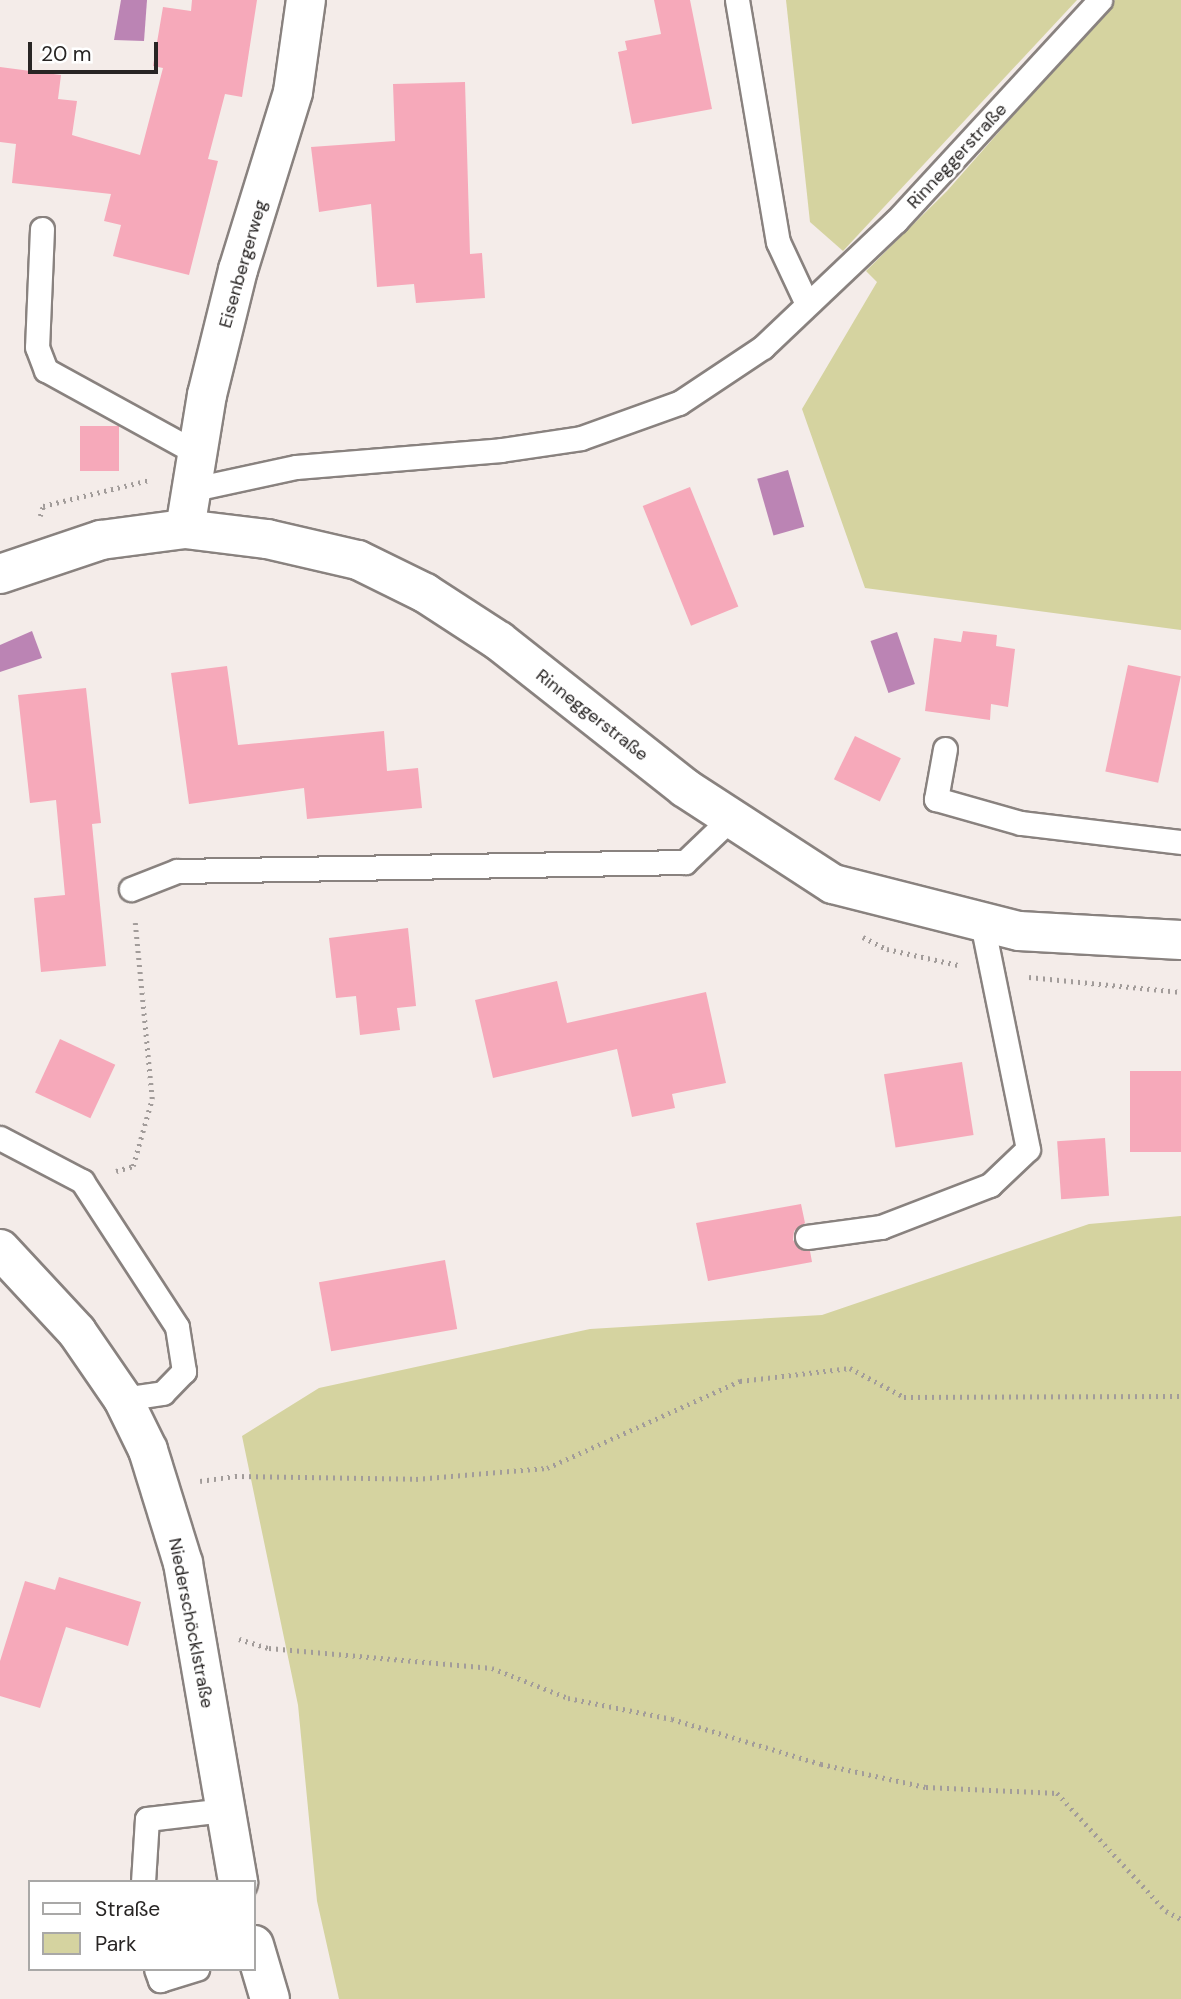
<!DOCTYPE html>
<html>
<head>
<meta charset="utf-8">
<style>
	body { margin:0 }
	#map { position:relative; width:1181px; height:1999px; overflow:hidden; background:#f4ece9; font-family:"DM Sans",sans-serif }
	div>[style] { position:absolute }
	.green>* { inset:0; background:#d5d3a0 }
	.water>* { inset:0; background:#bb84b4; transform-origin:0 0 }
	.building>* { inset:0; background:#f6a9ba; transform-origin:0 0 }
	.path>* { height:4.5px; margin-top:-2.25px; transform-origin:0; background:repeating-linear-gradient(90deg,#a29c9a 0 2px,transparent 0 7px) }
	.roads { filter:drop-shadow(2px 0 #89827f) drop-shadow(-2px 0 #89827f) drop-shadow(0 2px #89827f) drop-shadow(0 -2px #89827f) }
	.lane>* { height:23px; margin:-11.5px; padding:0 11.5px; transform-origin:11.5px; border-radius:11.5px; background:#fff }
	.street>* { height:38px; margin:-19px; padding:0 19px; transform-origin:19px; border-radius:19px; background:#fff }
	.secondary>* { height:38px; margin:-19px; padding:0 19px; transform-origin:19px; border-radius:19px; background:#fff }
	span { translate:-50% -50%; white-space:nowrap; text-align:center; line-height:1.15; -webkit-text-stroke:6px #fff; paint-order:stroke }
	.street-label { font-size:18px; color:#282524 }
	.legend { position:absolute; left:28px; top:1880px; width:228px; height:91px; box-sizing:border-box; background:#fff; border:2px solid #a9a8a7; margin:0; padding:9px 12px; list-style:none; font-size:21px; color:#282524 }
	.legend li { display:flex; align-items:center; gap:14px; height:35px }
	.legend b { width:35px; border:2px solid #a9a8a7 }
	.scale { position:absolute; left:28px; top:42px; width:130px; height:32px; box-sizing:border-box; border:4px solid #282524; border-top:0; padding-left:9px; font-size:21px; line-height:24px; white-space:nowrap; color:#282524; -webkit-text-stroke:5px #fff; paint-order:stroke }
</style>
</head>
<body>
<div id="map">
	<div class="green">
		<div style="clip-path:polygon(786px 0,1077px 0,843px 251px,810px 222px)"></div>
		<div style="clip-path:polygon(1115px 0,1181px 0,1181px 630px,865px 588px,802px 409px,877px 282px,866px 271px,947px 191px)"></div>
		<div style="clip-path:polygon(1181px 1216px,1181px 1999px,339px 1999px,317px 1901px,298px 1705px,242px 1436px,319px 1388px,590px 1329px,822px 1315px,1089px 1224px)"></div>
	</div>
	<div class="water">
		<div style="clip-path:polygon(121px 0,147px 0,144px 41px,114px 40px)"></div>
		<div style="left:788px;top:470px;width:59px;height:32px;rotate:74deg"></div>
		<div style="clip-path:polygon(32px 631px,42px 658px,0 672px,0 645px)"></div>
		<div style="left:897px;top:632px;width:55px;height:28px;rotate:71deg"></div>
	</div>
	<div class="building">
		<div style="clip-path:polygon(192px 0,257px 0,242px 97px,225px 94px,208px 159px,218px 161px,189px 275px,113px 256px,121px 225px,104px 221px,111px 194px,12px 183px,16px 144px,0 142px,0 67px,61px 75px,58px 99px,77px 101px,72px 135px,140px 155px,163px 68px,153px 66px,163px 7px,191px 11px)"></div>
		<div style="clip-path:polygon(654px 0,690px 0,712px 109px,632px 124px,618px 52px,627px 50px,625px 41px,661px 34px)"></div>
		<div style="clip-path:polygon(465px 82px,470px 254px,482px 253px,485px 298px,416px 303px,414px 284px,377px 287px,371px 204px,319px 212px,311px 147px,395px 141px,393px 84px)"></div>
		<div style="left:80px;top:426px;width:39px;height:45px"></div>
		<div style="left:690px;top:487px;width:129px;height:51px;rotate:68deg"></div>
		<div style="clip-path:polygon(963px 631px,997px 635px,996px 646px,1015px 649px,1008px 707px,991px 704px,990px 720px,925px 711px,934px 638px,961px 642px)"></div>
		<div style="left:1128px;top:665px;width:54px;height:109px;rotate:12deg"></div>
		<div style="clip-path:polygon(227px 666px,238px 745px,384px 731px,387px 771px,418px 768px,422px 808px,307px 819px,304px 788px,189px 804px,171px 673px)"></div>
		<div style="clip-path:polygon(86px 688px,101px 823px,92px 824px,106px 966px,41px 972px,34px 898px,65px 895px,56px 800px,30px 803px,18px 695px)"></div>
		<div style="left:855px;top:736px;width:51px;height:48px;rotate:26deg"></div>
		<div style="clip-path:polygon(408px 928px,416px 1006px,397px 1008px,400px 1030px,360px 1035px,356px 996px,336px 998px,329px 938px)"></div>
		<div style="clip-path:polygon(557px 981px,567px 1023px,706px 992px,726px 1083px,672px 1094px,675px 1108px,632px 1117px,617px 1049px,493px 1078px,475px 1000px)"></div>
		<div style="left:60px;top:1039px;width:61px;height:59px;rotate:25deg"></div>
		<div style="left:962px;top:1062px;width:74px;height:79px;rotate:81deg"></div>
		<div style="left:1130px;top:1071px;width:51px;height:81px"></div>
		<div style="left:1105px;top:1138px;width:58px;height:48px;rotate:86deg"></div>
		<div style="clip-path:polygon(801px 1204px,805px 1223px,794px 1231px,793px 1240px,801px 1250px,810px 1251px,812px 1262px,708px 1281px,696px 1223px)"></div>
		<div style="left:445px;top:1260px;width:70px;height:128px;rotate:80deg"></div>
		<div style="clip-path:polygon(59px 1577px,141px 1602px,128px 1646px,66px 1627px,40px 1708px,0 1696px,0 1661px,25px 1581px,55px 1590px)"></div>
	</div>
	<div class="path">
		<div style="left:40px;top:516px;width:10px;rotate:-73deg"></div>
		<div style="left:43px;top:506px;width:110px;rotate:-13.7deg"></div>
		<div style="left:863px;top:937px;width:27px;rotate:27deg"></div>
		<div style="left:887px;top:949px;width:73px;rotate:12.7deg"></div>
		<div style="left:1029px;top:977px;width:153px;rotate:5.6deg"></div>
		<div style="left:116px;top:1171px;width:18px;rotate:-16deg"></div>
		<div style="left:133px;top:1166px;width:70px;rotate:-74.2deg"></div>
		<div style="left:152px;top:1099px;width:177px;rotate:-95.5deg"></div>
		<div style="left:200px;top:1481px;width:35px;rotate:-8deg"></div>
		<div style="left:235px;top:1476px;width:181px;rotate:0.9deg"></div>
		<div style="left:416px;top:1479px;width:131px;rotate:-4.8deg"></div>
		<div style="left:547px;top:1468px;width:212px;rotate:-24.3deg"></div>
		<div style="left:740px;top:1381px;width:111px;rotate:-6.7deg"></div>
		<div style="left:850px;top:1368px;width:61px;rotate:28.2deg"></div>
		<div style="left:904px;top:1397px;width:277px;rotate:-0.2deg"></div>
		<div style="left:239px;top:1639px;width:31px;rotate:17deg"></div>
		<div style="left:269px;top:1648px;width:224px;rotate:5.1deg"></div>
		<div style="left:492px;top:1668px;width:82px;rotate:21.5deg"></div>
		<div style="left:568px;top:1698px;width:106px;rotate:11.4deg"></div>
		<div style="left:672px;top:1719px;width:156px;rotate:16.8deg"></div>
		<div style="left:821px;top:1764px;width:107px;rotate:12.4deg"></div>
		<div style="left:926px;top:1787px;width:131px;rotate:2.6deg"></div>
		<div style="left:1057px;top:1793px;width:161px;rotate:47.3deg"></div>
		<div style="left:1166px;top:1911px;width:17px;rotate:28deg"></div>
	</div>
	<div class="roads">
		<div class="lane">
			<div style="left:737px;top:0;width:245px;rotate:80.4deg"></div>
			<div style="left:778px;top:242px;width:68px;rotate:64.9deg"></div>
			<div style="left:42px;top:229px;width:118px;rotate:92.4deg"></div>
			<div style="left:37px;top:347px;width:25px;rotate:69deg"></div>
			<div style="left:46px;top:370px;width:175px;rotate:28.8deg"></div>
			<div style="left:194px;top:489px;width:104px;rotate:-12.2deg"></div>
			<div style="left:296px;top:467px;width:206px;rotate:-4.7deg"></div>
			<div style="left:501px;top:450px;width:81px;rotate:-8.5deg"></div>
			<div style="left:581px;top:438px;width:104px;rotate:-19.7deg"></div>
			<div style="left:679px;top:403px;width:101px;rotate:-33.7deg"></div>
			<div style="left:763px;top:347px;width:183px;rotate:-43.5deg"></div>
			<div style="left:896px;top:221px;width:301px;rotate:-47.3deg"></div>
			<div style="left:945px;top:749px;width:51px;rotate:100.2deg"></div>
			<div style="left:936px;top:799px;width:88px;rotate:15.8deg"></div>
			<div style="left:1021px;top:823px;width:161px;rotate:6.8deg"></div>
			<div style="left:131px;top:889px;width:49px;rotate:-21.4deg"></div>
			<div style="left:177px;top:871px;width:508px;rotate:-1.01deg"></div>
			<div style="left:685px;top:862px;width:64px;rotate:-43.7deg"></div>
			<div style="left:0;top:1138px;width:93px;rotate:27.7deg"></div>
			<div style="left:82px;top:1181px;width:174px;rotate:56.9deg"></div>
			<div style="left:177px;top:1327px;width:45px;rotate:81deg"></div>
			<div style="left:184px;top:1371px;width:30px;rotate:134deg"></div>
			<div style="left:163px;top:1393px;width:40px;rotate:171.5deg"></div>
			<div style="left:807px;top:1237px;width:75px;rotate:-7.7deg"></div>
			<div style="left:881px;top:1227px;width:117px;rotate:-21.1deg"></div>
			<div style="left:990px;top:1185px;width:52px;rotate:-43.5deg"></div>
			<div style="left:1028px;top:1149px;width:232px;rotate:-101.5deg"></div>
			<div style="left:143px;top:1882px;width:63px;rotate:-86.4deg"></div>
			<div style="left:147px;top:1819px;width:79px;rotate:-6.6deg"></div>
			<div style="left:156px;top:1969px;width:12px;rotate:70deg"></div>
			<div style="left:160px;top:1980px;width:39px;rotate:-17deg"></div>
		</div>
		<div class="street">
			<div style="left:185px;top:529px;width:136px;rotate:-80.7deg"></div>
			<div style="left:207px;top:395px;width:129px;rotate:-76.1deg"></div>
			<div style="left:238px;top:270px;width:186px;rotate:-72.8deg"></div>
			<div style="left:293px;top:92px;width:93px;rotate:-82deg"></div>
		</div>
		<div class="secondary">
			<div style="left:0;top:574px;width:107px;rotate:-18.6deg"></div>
			<div style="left:101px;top:540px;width:85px;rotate:-7.5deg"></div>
			<div style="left:185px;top:529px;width:83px;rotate:7deg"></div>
			<div style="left:267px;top:539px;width:93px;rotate:13deg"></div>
			<div style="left:358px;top:560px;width:75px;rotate:26.2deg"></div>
			<div style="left:425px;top:593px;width:88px;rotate:33deg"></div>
			<div style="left:499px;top:641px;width:237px;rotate:38.3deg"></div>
			<div style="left:685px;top:788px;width:176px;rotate:33deg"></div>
			<div style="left:833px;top:884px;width:192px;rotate:14.2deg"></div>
			<div style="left:1019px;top:931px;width:162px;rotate:3.2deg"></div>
			<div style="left:0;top:1249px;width:113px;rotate:47.1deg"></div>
			<div style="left:77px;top:1332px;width:81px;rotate:55.5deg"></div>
			<div style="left:123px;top:1399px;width:57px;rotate:63.9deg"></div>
			<div style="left:148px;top:1450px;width:118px;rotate:72.8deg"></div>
			<div style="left:183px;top:1563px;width:324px;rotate:80.2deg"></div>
			<div style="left:254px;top:1945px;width:56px;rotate:73.5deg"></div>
		</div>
	</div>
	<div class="street-label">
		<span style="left:957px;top:156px;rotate:-47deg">Rinneggerstraße</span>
		<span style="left:243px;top:264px;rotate:-74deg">Eisenbergerweg</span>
		<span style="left:592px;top:715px;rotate:38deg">Rinneggerstraße</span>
		<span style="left:191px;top:1623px;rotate:79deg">Niederschöcklstraße</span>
	</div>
	<ul class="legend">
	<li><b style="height:9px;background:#fff"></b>Straße</li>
	<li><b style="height:19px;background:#d5d3a0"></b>Park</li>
	</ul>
	<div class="scale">20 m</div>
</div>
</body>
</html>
